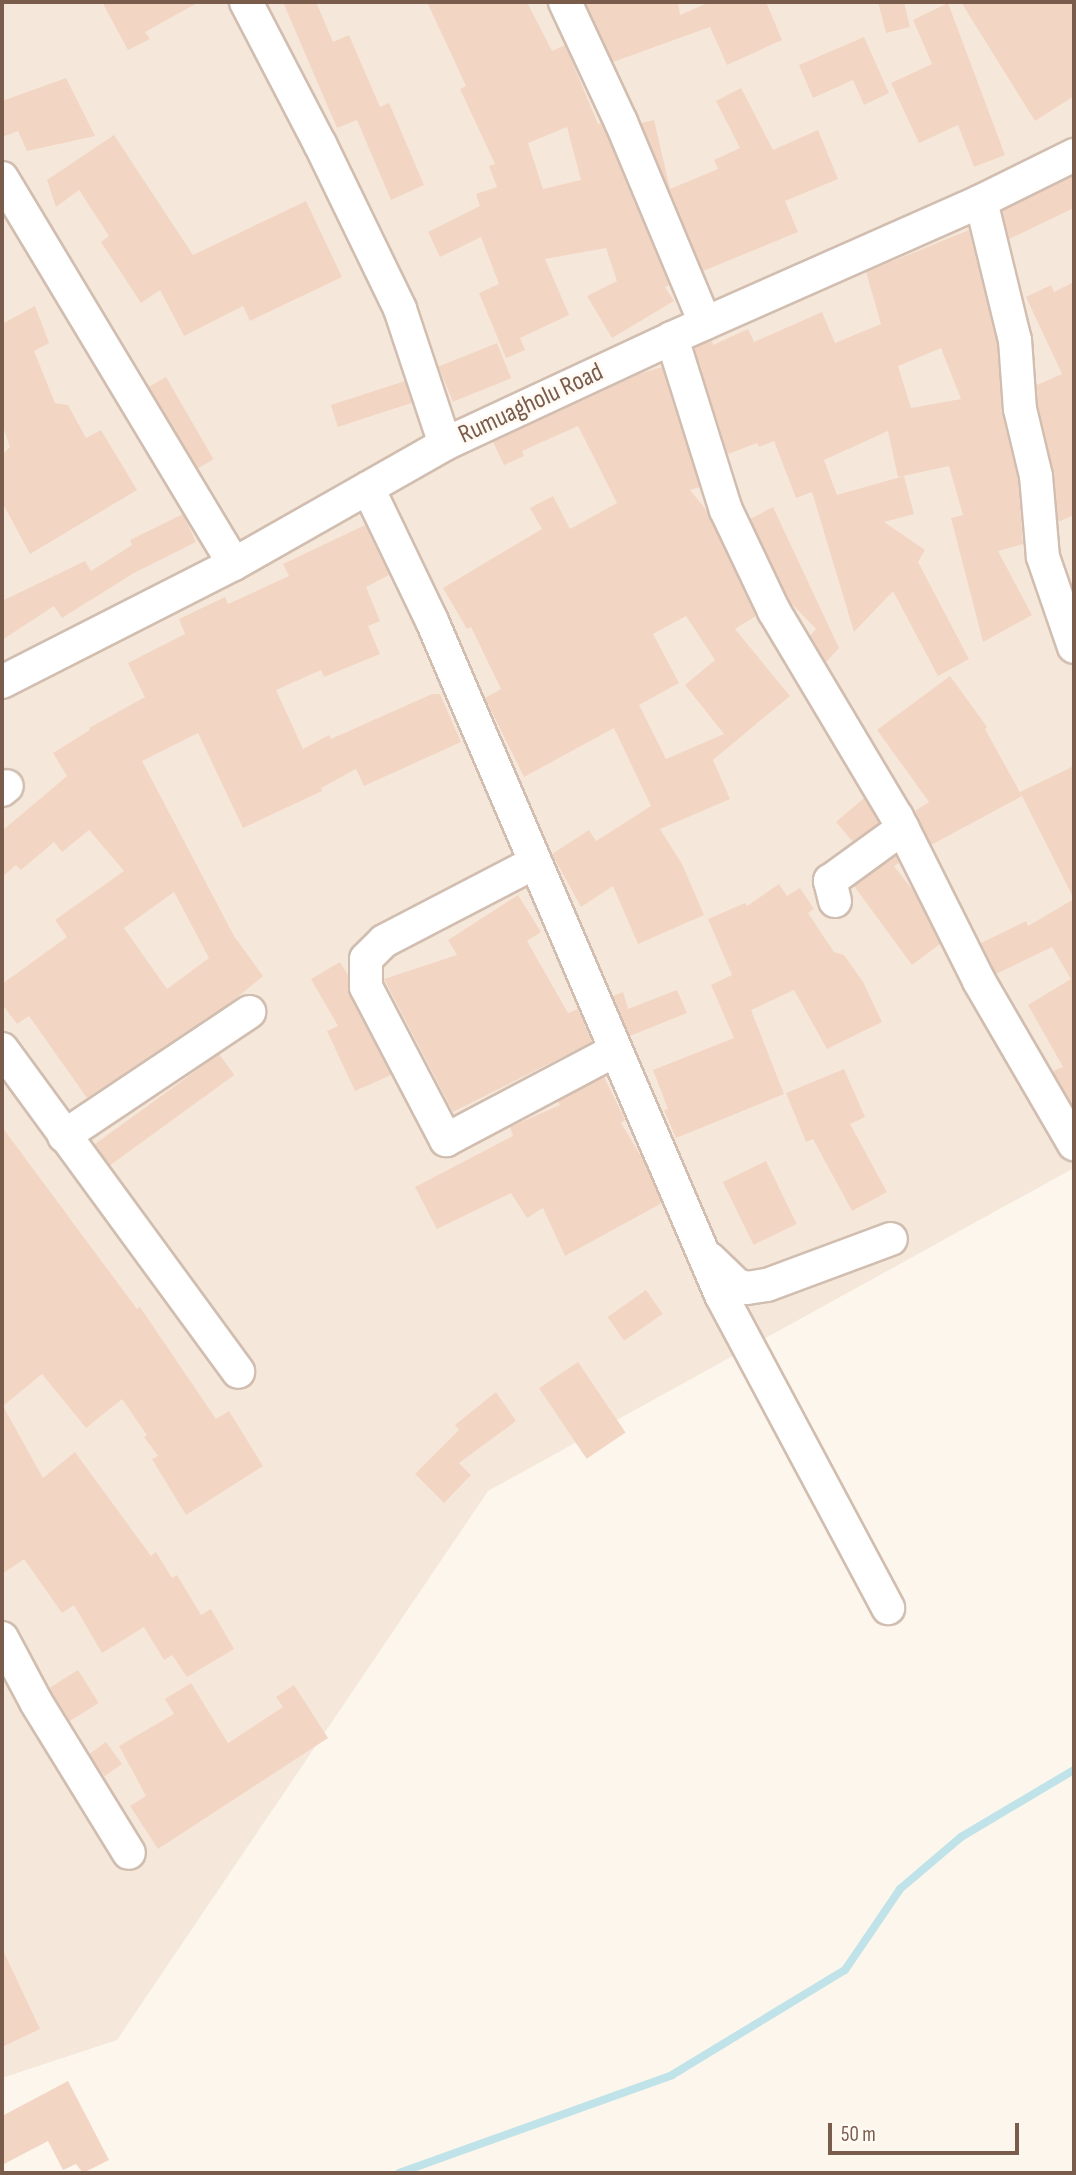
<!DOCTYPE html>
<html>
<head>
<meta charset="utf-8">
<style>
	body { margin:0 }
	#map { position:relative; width:1076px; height:2175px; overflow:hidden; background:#fdf6ec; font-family:"Sofia Sans Condensed",sans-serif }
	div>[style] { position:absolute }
	.residential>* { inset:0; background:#f5e8da }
	.stream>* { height:8px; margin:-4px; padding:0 4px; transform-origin:4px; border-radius:4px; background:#bfe3e8 }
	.building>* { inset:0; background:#f3d5c3; transform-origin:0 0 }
	.roads { filter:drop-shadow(2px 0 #d1beb0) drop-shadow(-2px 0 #d1beb0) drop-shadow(0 2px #d1beb0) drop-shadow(0 -2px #d1beb0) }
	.minor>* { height:32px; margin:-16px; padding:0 16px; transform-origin:16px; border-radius:16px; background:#fff }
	span { translate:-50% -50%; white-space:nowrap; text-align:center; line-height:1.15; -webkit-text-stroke:6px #fffaf3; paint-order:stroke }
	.street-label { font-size:26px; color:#7a5c4d }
	.frame { position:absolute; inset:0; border:4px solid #7a5c4d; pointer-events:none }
	.scale { position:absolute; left:828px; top:2123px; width:191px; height:32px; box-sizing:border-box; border:4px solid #7a5c4d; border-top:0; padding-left:9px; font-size:21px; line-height:24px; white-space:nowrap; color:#7a5c4d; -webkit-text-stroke:5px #fffaf3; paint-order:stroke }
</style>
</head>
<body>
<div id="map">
	<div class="residential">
		<div style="clip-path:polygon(2px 2px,1074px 2px,1074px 1168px,488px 1491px,117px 2040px,2px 2078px)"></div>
	</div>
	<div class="stream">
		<div style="left:399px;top:2173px;width:290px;rotate:-19.7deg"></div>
		<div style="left:672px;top:2075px;width:202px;rotate:-31.3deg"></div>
		<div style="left:845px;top:1970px;width:98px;rotate:-55.8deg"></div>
		<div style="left:900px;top:1889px;width:80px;rotate:-40.4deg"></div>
		<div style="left:961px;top:1837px;width:131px;rotate:-30.7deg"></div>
	</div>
	<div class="building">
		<div style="clip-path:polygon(102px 2px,199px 2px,145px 32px,150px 39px,128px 50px)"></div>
		<div style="clip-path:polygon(283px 2px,316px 2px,333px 42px,349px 35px,380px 107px,389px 103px,424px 185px,391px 200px,357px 120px,337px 128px)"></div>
		<div style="clip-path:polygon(evenodd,427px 2px,527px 2px,552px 51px,565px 45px,598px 124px,601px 123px,604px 129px,669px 285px,665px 287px,674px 301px,612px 338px,587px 296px,617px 281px,606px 248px,545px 259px,569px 315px,520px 338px,525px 350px,506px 358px,479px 293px,499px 284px,481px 237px,440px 257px,428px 232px,480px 206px,476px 194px,497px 187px,489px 166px,495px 164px,460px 89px,466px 86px,427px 2px,567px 127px,581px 180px,543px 189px,528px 143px,567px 127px)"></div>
		<div style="clip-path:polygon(585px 2px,678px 2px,680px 15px,710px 2px,766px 2px,782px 40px,727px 65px,710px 27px,613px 62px)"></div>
		<div style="clip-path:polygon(878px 2px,904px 2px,910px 27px,886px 33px)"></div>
		<div style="clip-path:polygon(961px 2px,1074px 2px,1074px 96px,1035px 121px)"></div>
		<div style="clip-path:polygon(948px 3px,1005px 155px,974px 167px,958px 125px,919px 143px,891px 83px,932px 64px,913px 20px)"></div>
		<div style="clip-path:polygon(864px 37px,889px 93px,864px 105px,853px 80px,813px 98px,799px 65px)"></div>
		<div style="clip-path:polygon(66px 78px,95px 136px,27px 151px,18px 131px,2px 137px,2px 101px)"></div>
		<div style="clip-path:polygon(741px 88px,773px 150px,818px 130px,838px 179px,785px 201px,798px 232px,703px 271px,641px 123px,654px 120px,670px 189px,718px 169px,714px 160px,740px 148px,716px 101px)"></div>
		<div style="clip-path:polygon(114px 135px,193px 255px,306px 201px,342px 277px,250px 321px,243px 306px,184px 336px,160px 290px,141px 303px,101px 242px,109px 236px,79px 190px,56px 207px,47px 180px)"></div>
		<div style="clip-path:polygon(1074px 175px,1074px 208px,1009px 239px,1002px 211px)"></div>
		<div style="clip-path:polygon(evenodd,969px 230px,997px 343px,1002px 413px,1018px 479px,1023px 544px,998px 551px,1032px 615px,983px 642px,951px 518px,963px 515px,949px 466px,898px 477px,888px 431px,824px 460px,837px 495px,904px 476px,914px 514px,884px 522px,925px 550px,918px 562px,969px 659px,938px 676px,893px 591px,854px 632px,812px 492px,796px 498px,774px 441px,759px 447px,757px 443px,728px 454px,694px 348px,712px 340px,713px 345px,748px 329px,754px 342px,822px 312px,835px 343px,881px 324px,866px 272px,969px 230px,941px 348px,961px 399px,911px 408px,898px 366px,941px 348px)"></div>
		<div style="clip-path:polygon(1074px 282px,1074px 515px,1058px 522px,1054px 474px,1038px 406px,1037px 385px,1062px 374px,1026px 297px,1051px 285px,1054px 292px)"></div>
		<div style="clip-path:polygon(35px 306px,49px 343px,34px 351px,55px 403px,68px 405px,86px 438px,101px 430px,137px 490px,30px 554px,2px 502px,2px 455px,10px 447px,2px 424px,2px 324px)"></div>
		<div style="left:497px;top:343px;width:38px;height:63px;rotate:68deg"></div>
		<div style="clip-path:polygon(evenodd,662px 367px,700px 487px,690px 490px,707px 511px,756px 616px,735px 629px,790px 696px,713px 760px,730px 799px,660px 829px,682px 864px,704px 915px,638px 944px,613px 886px,581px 907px,552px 854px,589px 830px,596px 841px,651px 806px,614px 728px,524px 777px,485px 698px,501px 689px,471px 627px,467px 629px,443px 588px,542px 529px,530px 508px,553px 496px,570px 529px,617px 503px,578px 426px,522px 451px,524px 456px,504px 465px,493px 442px,639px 374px,662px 367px,686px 616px,715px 660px,685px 685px,724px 734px,666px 759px,639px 705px,679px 683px,653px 634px,686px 616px)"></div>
		<div style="left:166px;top:377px;width:95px;height:20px;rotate:60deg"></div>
		<div style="left:405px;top:381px;width:23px;height:78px;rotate:72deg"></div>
		<div style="clip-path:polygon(773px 507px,839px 648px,826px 662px,810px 636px,816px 629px,790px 602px,750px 519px)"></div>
		<div style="clip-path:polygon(183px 514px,196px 542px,134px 573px,62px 618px,54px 606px,2px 640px,2px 601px,85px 561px,91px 571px,132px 545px,130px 540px)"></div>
		<div style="clip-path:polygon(evenodd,365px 525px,389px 575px,366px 587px,380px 621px,368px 626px,380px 654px,324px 677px,321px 670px,276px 690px,303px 749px,329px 735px,331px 739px,432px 694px,440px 694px,461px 742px,364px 786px,356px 769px,321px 788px,322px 791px,243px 828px,198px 733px,142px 761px,234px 936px,263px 976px,234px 1000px,87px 1098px,29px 1016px,17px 1024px,2px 1004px,2px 984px,67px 937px,55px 920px,124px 871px,89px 830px,62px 852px,54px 842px,21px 870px,16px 865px,2px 877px,2px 831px,67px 776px,53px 753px,90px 730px,89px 728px,145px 697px,128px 663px,185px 634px,179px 619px,225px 597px,228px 604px,289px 576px,283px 564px,365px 525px,174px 892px,209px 958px,167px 989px,124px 928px,174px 892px)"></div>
		<div style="clip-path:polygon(950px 676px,987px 727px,985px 729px,1022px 796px,931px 845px,915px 811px,929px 802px,877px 730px)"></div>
		<div style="clip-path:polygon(1074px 766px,1074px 1108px,1053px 1071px,1063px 1067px,1028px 1005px,1071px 979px,1052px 947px,996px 974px,981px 943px,1026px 921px,1028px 926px,1074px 899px,1020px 792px)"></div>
		<div style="clip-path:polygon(864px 798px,879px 823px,853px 842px,836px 822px)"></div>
		<div style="clip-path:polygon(896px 856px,899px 863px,894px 866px,915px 893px,940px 944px,912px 965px,854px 886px)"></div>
		<div style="clip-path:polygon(779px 884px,787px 896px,800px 888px,814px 909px,808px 913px,834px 952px,844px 955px,863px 982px,882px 1022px,827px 1049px,794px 990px,751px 1010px,784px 1094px,676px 1138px,664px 1110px,668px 1109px,653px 1070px,734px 1038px,711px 985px,732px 975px,708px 919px,745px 903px,747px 906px)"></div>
		<div style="clip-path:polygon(518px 895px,541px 932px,527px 941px,568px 1013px,578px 1009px,592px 1042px,453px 1112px,384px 979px,457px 955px,448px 940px)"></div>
		<div style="clip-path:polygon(340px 962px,348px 975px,350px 996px,391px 1075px,355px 1091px,327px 1031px,338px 1026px,311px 979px)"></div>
		<div style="clip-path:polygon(677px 990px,687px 1013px,630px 1036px,613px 996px,623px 992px,628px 1009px)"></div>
		<div style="left:219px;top:1054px;width:26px;height:154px;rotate:54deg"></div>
		<div style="clip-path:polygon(844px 1069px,865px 1117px,850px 1124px,887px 1192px,852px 1211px,813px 1139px,806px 1142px,786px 1093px)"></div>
		<div style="clip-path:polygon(604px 1077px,625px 1120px,621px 1123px,645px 1163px,662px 1203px,565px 1256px,543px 1208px,527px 1218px,511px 1193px,437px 1229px,415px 1187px,513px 1136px,510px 1127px,560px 1105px,558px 1101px)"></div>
		<div style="clip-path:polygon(2px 1127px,137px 1309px,140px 1307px,216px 1419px,229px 1411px,263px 1466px,186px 1515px,152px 1459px,158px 1456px,144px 1437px,147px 1435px,122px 1399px,86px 1428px,42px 1374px,3px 1406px,43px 1478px,75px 1452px,151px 1556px,156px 1552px,172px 1578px,177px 1575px,201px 1615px,211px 1609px,234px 1649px,187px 1677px,172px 1655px,164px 1660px,144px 1627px,102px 1653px,74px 1605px,62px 1613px,24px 1559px,2px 1574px)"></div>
		<div style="left:766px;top:1161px;width:70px;height:48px;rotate:64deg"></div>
		<div style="left:646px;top:1290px;width:29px;height:47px;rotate:55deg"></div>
		<div style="left:578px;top:1362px;width:85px;height:47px;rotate:56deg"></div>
		<div style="clip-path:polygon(496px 1392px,516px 1421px,459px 1463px,471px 1475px,444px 1503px,415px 1474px,459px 1430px,455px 1425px)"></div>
		<div style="left:78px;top:1670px;width:39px;height:34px;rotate:58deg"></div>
		<div style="clip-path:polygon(191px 1683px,228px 1743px,283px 1707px,276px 1697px,294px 1685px,328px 1738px,158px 1849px,130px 1806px,146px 1796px,119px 1746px,174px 1714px,165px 1699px)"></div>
		<div style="left:106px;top:1742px;width:27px;height:21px;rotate:54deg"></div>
		<div style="clip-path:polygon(2px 1948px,40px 2029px,2px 2047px)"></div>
		<div style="clip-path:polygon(68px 2081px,109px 2160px,83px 2173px,76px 2164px,63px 2170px,48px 2141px,2px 2165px,2px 2116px)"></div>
	</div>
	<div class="roads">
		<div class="minor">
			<div style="left:246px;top:2px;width:160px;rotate:62.5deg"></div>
			<div style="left:320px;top:144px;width:183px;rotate:64.1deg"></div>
			<div style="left:400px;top:309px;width:142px;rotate:71.6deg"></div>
			<div style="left:565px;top:2px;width:132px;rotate:65deg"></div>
			<div style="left:621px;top:122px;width:218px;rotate:67.3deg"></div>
			<div style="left:2px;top:178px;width:450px;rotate:59deg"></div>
			<div style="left:981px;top:201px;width:143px;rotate:76.3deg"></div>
			<div style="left:1015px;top:340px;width:69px;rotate:85.9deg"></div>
			<div style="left:1020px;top:409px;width:69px;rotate:76.6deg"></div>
			<div style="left:1036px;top:476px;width:81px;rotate:85.1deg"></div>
			<div style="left:1043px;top:557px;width:95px;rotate:71deg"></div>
			<div style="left:672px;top:338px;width:180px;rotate:72.6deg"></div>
			<div style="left:726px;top:510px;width:112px;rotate:64.6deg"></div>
			<div style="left:774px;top:611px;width:240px;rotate:59.2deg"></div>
			<div style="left:897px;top:817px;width:183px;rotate:63.4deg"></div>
			<div style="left:979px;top:981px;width:189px;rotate:59.8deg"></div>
			<div style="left:368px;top:488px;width:148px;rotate:64.3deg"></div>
			<div style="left:432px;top:621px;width:733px;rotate:66.79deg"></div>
			<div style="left:721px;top:1295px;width:355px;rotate:61.9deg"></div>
			<div style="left:2px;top:682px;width:260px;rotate:-27deg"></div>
			<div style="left:234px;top:564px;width:243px;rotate:-29.6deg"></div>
			<div style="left:445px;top:444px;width:251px;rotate:-25deg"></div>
			<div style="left:672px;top:338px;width:338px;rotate:-23.9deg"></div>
			<div style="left:981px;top:201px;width:104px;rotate:-26.3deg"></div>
			<div style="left:2px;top:790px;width:6px;rotate:-39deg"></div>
			<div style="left:534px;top:863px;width:169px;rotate:152.5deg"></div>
			<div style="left:384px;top:941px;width:25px;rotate:135deg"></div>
			<div style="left:366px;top:959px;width:28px;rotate:90deg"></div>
			<div style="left:366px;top:987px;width:173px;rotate:62.4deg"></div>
			<div style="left:446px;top:1140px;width:192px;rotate:-27.9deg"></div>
			<div style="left:835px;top:901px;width:21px;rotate:-104deg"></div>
			<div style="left:830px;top:881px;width:90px;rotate:-36deg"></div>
			<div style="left:2px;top:1049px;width:400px;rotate:53.8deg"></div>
			<div style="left:64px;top:1136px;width:223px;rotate:-33.8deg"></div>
			<div style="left:710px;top:1259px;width:37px;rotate:44deg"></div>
			<div style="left:737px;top:1285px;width:10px;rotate:17deg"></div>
			<div style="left:747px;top:1288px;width:20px;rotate:-9deg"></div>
			<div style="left:767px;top:1285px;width:132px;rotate:-20.4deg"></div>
			<div style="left:2px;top:1638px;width:72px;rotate:62deg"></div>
			<div style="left:36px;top:1702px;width:177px;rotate:58.4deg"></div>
		</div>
	</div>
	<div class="street-label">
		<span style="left:531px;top:404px;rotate:-25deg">Rumuagholu Road</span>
	</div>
	<div class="frame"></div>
	<div class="scale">50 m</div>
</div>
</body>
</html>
